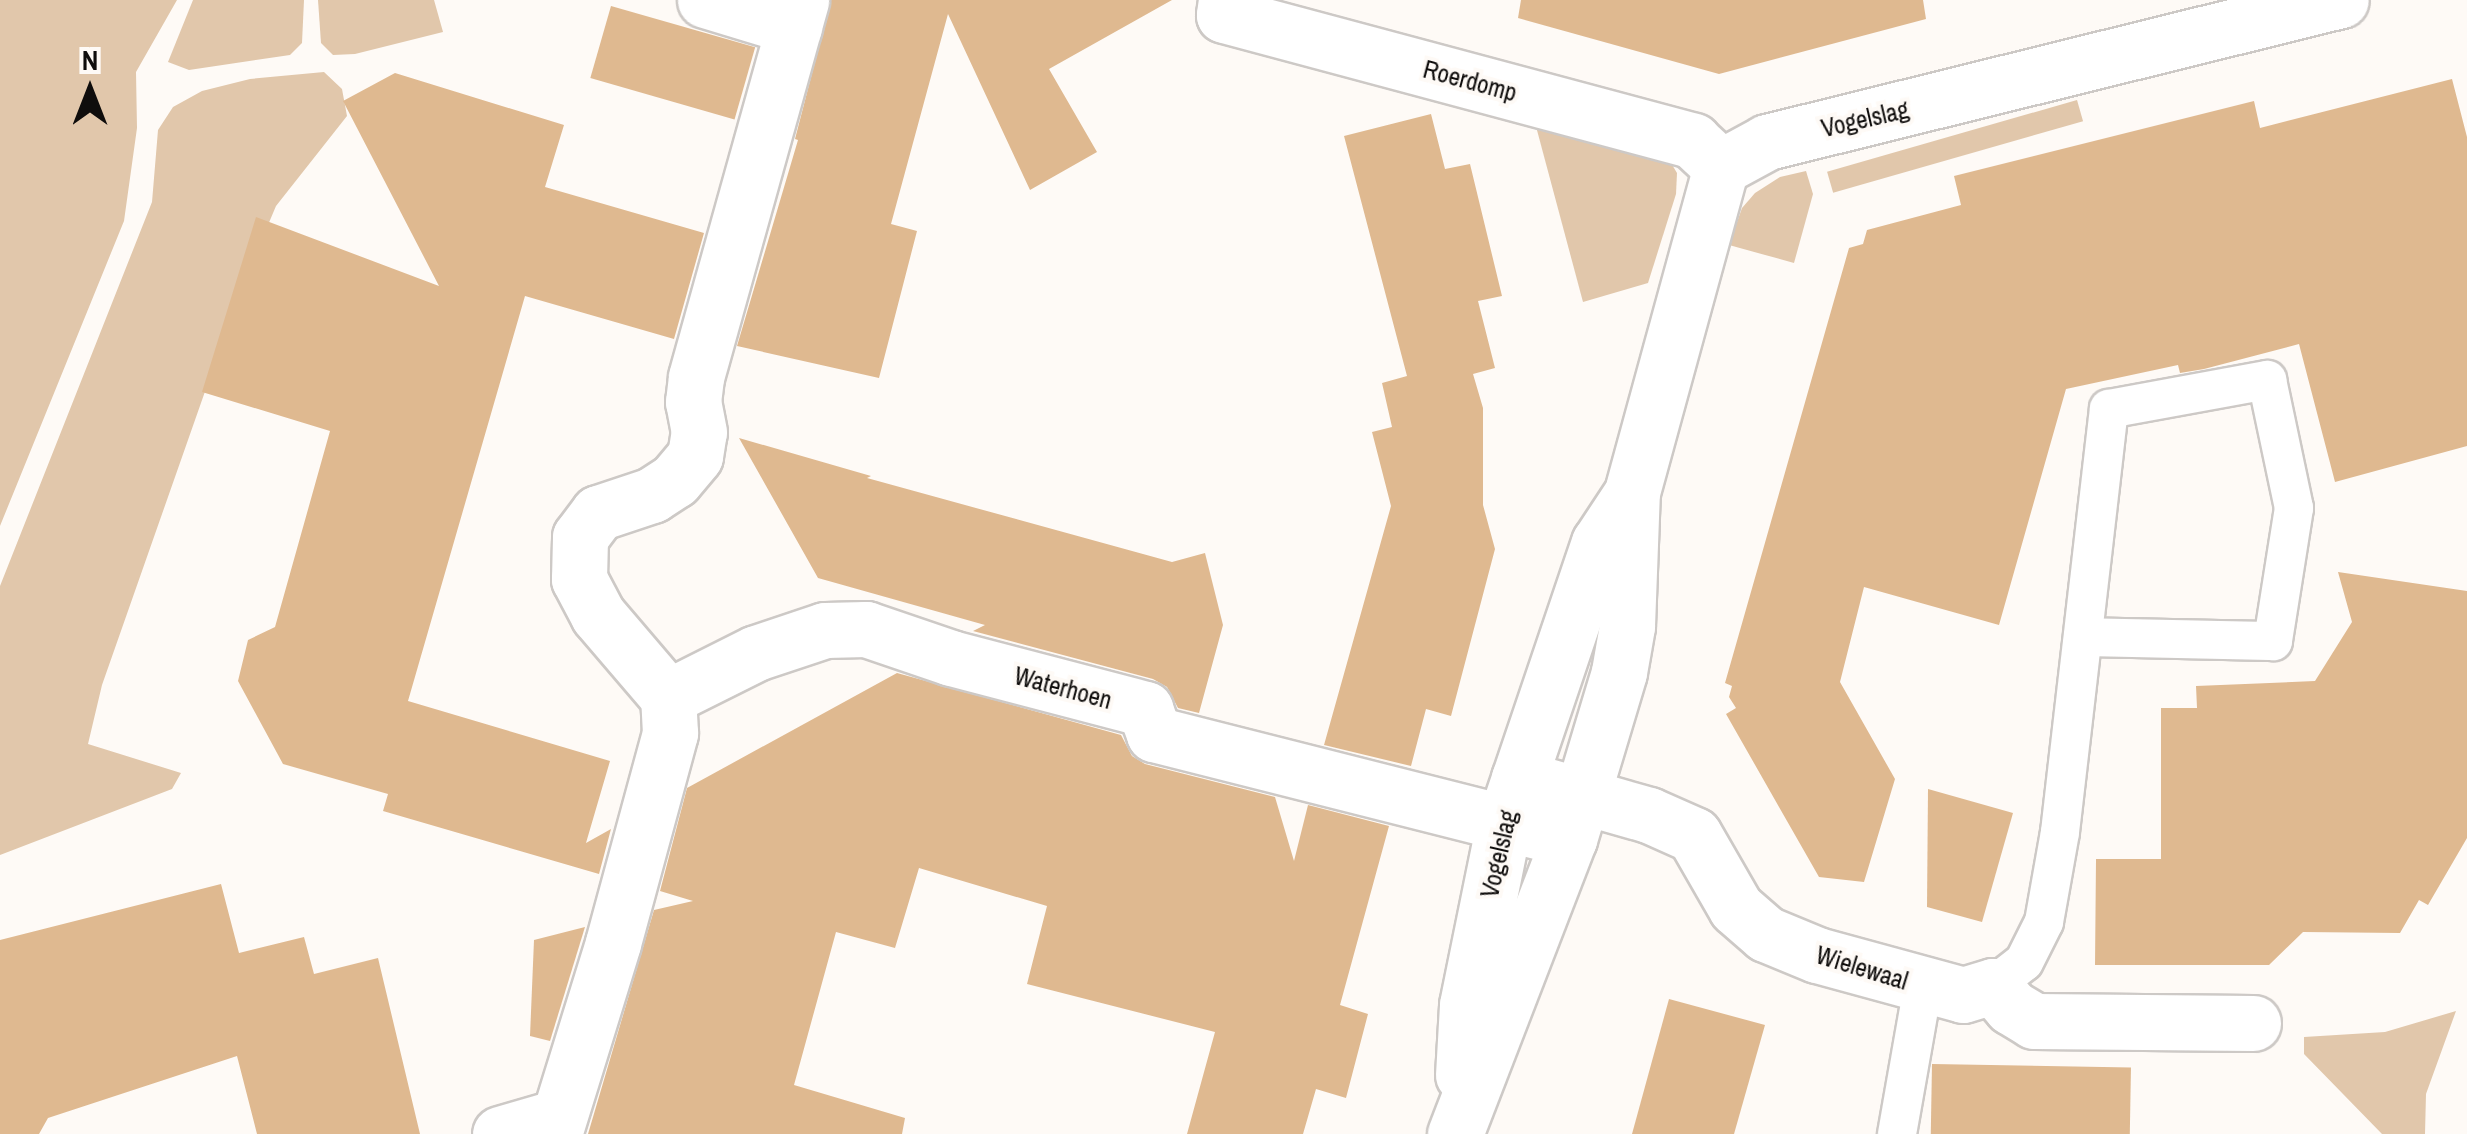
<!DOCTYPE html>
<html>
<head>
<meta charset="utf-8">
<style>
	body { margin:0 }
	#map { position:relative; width:2467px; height:1134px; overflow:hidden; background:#fefaf6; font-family:"Archivo Narrow",sans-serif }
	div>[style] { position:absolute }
	.green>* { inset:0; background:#e1c7ab; transform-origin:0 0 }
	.building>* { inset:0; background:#dfb990; transform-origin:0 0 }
	.roads { filter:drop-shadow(2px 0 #cdc9c6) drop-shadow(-2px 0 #cdc9c6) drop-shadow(0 2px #cdc9c6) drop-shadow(0 -2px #cdc9c6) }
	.service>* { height:38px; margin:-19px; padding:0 19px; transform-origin:19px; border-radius:19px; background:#fff }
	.minor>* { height:55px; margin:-27.5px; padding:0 27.5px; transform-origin:27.5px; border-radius:27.5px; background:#fff }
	span { translate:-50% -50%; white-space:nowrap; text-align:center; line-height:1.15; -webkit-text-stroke:8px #fefaf6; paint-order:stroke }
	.street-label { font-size:25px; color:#0f0d0c }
	.north { position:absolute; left:40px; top:40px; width:100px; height:100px; -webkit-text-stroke:8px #fefaf6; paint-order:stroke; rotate:0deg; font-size:28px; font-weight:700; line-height:40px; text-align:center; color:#0f0d0c }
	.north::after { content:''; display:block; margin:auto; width:35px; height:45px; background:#0f0d0c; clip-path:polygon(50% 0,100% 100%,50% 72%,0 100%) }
</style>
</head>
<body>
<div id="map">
	<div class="green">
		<div style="clip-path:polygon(0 0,177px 0,136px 72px,137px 128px,124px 221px,0 526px)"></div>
		<div style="clip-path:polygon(193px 0,304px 0,302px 43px,290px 55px,189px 70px,168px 62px)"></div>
		<div style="clip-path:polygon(318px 0,434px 0,443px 32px,355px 54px,333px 55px,321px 43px)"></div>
		<div style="clip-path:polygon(324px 72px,342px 89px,347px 116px,276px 206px,241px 289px,102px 685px,88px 744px,181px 773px,172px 789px,0 855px,0 586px,152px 202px,158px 130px,173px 107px,202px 91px,250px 79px)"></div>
		<div style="left:2077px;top:100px;width:22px;height:260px;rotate:74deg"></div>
		<div style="clip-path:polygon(1534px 119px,1671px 163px,1677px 173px,1676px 194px,1648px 283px,1583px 302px)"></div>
		<div style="clip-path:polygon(1806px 171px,1813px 194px,1794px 263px,1729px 245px,1742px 208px,1755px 193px,1780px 177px)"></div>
		<div style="clip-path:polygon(2456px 1011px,2426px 1094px,2425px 1134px,2382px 1134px,2304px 1054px,2304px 1037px,2385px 1032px)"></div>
	</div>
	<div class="building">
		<div style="clip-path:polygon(831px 0,1172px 0,1049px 69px,1097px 152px,1030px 190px,948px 14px,891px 224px,917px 231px,879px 378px,737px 346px,798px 140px,795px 139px)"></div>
		<div style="clip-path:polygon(1521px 0,1923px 0,1926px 19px,1719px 74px,1518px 18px)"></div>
		<div style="left:611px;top:6px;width:150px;height:75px;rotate:16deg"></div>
		<div style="clip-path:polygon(395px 73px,564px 125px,545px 187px,704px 233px,674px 339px,525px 296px,408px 701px,610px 761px,586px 843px,611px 829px,599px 874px,383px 811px,388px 794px,283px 764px,238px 681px,248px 640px,275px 627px,330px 431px,202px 392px,256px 217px,439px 286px,343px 101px)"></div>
		<div style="clip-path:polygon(2452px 79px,2467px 137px,2467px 446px,2335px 482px,2299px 344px,2204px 369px,2180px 373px,2178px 365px,2066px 389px,1999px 625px,1864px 587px,1840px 682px,1895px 779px,1864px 882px,1819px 877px,1726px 714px,1736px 708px,1729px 697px,1732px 686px,1725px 683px,1849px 248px,1863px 244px,1867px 230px,1961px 205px,1954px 176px,2254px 101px,2260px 128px)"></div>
		<div style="clip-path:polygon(1431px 114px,1445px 169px,1470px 164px,1502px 296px,1478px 301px,1495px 368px,1473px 374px,1483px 408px,1483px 505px,1495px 549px,1451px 716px,1426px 709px,1411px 766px,1324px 745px,1391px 506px,1372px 432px,1392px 427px,1382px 383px,1407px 376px,1344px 136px)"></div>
		<div style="clip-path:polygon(739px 438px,871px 476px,867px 478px,1172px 562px,1205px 553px,1223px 625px,1199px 713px,1178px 708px,1167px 687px,1153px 679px,973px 631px,985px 625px,818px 578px)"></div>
		<div style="clip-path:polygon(2338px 572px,2467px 591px,2467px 838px,2428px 905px,2419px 900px,2400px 933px,2303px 932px,2269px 965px,2095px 965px,2096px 859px,2161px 859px,2161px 708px,2197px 708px,2196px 686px,2315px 681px,2352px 622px)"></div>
		<div style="clip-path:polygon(897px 673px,1121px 735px,1132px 756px,1145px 764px,1275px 797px,1294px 861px,1308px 805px,1389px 826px,1340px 1005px,1368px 1014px,1346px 1098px,1316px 1089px,1303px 1134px,1187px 1134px,1215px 1032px,1027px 984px,1047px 906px,919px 868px,895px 948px,836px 932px,794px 1085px,905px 1118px,902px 1134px,588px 1134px,654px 910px,693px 901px,660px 891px,687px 788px)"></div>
		<div style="clip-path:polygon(1928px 789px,2013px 813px,1982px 922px,1927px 907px)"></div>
		<div style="clip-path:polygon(221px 884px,239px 953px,304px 937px,314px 974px,378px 958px,420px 1134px,257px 1134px,237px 1056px,48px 1118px,39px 1134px,0 1134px,0 940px)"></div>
		<div style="clip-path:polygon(585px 927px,550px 1041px,530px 1036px,534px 940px)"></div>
		<div style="clip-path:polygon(1669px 999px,1765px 1025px,1734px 1134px,1632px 1134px)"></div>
		<div style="left:1932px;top:1064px;width:199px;height:70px;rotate:1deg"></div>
	</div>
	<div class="roads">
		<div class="service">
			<div style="left:1993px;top:986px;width:39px;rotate:-38deg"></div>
			<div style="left:2024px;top:962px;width:45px;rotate:-63.4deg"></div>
			<div style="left:2044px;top:922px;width:91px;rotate:-79.9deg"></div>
			<div style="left:2060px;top:832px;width:426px;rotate:-83.4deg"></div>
			<div style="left:2109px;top:409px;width:161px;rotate:-10.4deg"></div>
			<div style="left:2267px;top:380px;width:131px;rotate:78.1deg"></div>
			<div style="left:2294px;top:508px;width:135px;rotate:99deg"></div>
			<div style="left:2273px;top:641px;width:190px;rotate:-178.8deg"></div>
			<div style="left:1897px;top:1134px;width:150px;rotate:-80deg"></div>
		</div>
		<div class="minor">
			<div style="left:705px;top:0;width:93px;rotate:16.9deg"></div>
			<div style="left:1226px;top:0;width:15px;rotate:98deg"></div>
			<div style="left:1224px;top:15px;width:486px;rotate:15deg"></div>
			<div style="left:1693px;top:141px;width:38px;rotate:43deg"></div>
			<div style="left:668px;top:697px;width:98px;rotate:-26.6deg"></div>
			<div style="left:756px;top:653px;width:73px;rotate:-18.4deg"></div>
			<div style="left:825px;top:630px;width:41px;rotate:-1.4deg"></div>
			<div style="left:866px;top:629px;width:90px;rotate:18.8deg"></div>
			<div style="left:951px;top:658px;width:201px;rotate:14.7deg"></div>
			<div style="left:1145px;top:709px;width:27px;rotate:70deg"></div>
			<div style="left:1154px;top:734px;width:428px;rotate:14.2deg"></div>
			<div style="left:1519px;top:778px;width:135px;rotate:15.9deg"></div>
			<div style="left:1649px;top:815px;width:49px;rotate:24deg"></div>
			<div style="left:1694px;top:835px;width:84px;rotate:60.1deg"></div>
			<div style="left:1736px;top:908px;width:40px;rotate:41deg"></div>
			<div style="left:1766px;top:934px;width:55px;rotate:22.4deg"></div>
			<div style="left:1817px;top:955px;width:151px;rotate:15.3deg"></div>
			<div style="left:1963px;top:995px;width:31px;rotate:-17deg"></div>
			<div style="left:1993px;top:986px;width:28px;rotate:49deg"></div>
			<div style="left:2011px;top:1007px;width:27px;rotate:31deg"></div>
			<div style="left:2034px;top:1021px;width:219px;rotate:0.5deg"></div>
			<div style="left:1463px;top:1075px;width:70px;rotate:-86.7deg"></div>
			<div style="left:1467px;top:1005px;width:186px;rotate:-78.5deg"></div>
			<div style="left:1504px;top:823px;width:296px;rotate:-71.3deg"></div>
			<div style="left:1599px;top:543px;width:53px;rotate:-56.6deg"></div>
			<div style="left:500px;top:1134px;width:60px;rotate:-16.3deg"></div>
			<div style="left:554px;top:1134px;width:200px;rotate:-72.8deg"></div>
			<div style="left:613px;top:943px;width:218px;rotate:-74.8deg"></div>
			<div style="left:670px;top:733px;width:36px;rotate:-93deg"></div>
			<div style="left:668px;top:697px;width:108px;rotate:-130.5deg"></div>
			<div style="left:598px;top:615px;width:41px;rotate:-117.8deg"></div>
			<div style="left:579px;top:579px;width:42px;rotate:-88.6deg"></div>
			<div style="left:580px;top:537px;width:30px;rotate:-53deg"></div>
			<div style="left:598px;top:513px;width:57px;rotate:-18.4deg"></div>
			<div style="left:652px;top:495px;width:27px;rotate:-33deg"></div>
			<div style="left:675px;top:480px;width:31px;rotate:-50deg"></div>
			<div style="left:695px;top:456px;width:24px;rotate:-81deg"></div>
			<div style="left:699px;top:432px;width:31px;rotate:-101deg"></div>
			<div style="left:693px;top:402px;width:25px;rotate:-83deg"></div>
			<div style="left:696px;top:377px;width:391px;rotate:-74.4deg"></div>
			<div style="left:1455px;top:1134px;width:316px;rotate:-68.9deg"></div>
			<div style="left:1569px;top:839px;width:174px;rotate:-73.3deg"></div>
			<div style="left:1619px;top:672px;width:47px;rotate:-80.1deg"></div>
			<div style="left:1627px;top:626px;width:134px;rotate:-87.9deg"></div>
			<div style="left:1632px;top:492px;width:337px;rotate:-74.7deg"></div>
			<div style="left:1721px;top:167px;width:52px;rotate:-28.5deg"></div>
			<div style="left:1767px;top:142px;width:591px;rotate:-13.9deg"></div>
		</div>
	</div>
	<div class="street-label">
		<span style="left:1470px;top:81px;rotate:15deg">Roerdomp</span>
		<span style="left:1865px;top:119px;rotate:-13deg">Vogelslag</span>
		<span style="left:1063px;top:688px;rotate:15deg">Waterhoen</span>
		<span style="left:1499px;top:854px;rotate:-77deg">Vogelslag</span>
		<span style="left:1862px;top:968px;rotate:17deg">Wielewaal</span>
	</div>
	<div class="north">N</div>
</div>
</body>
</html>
